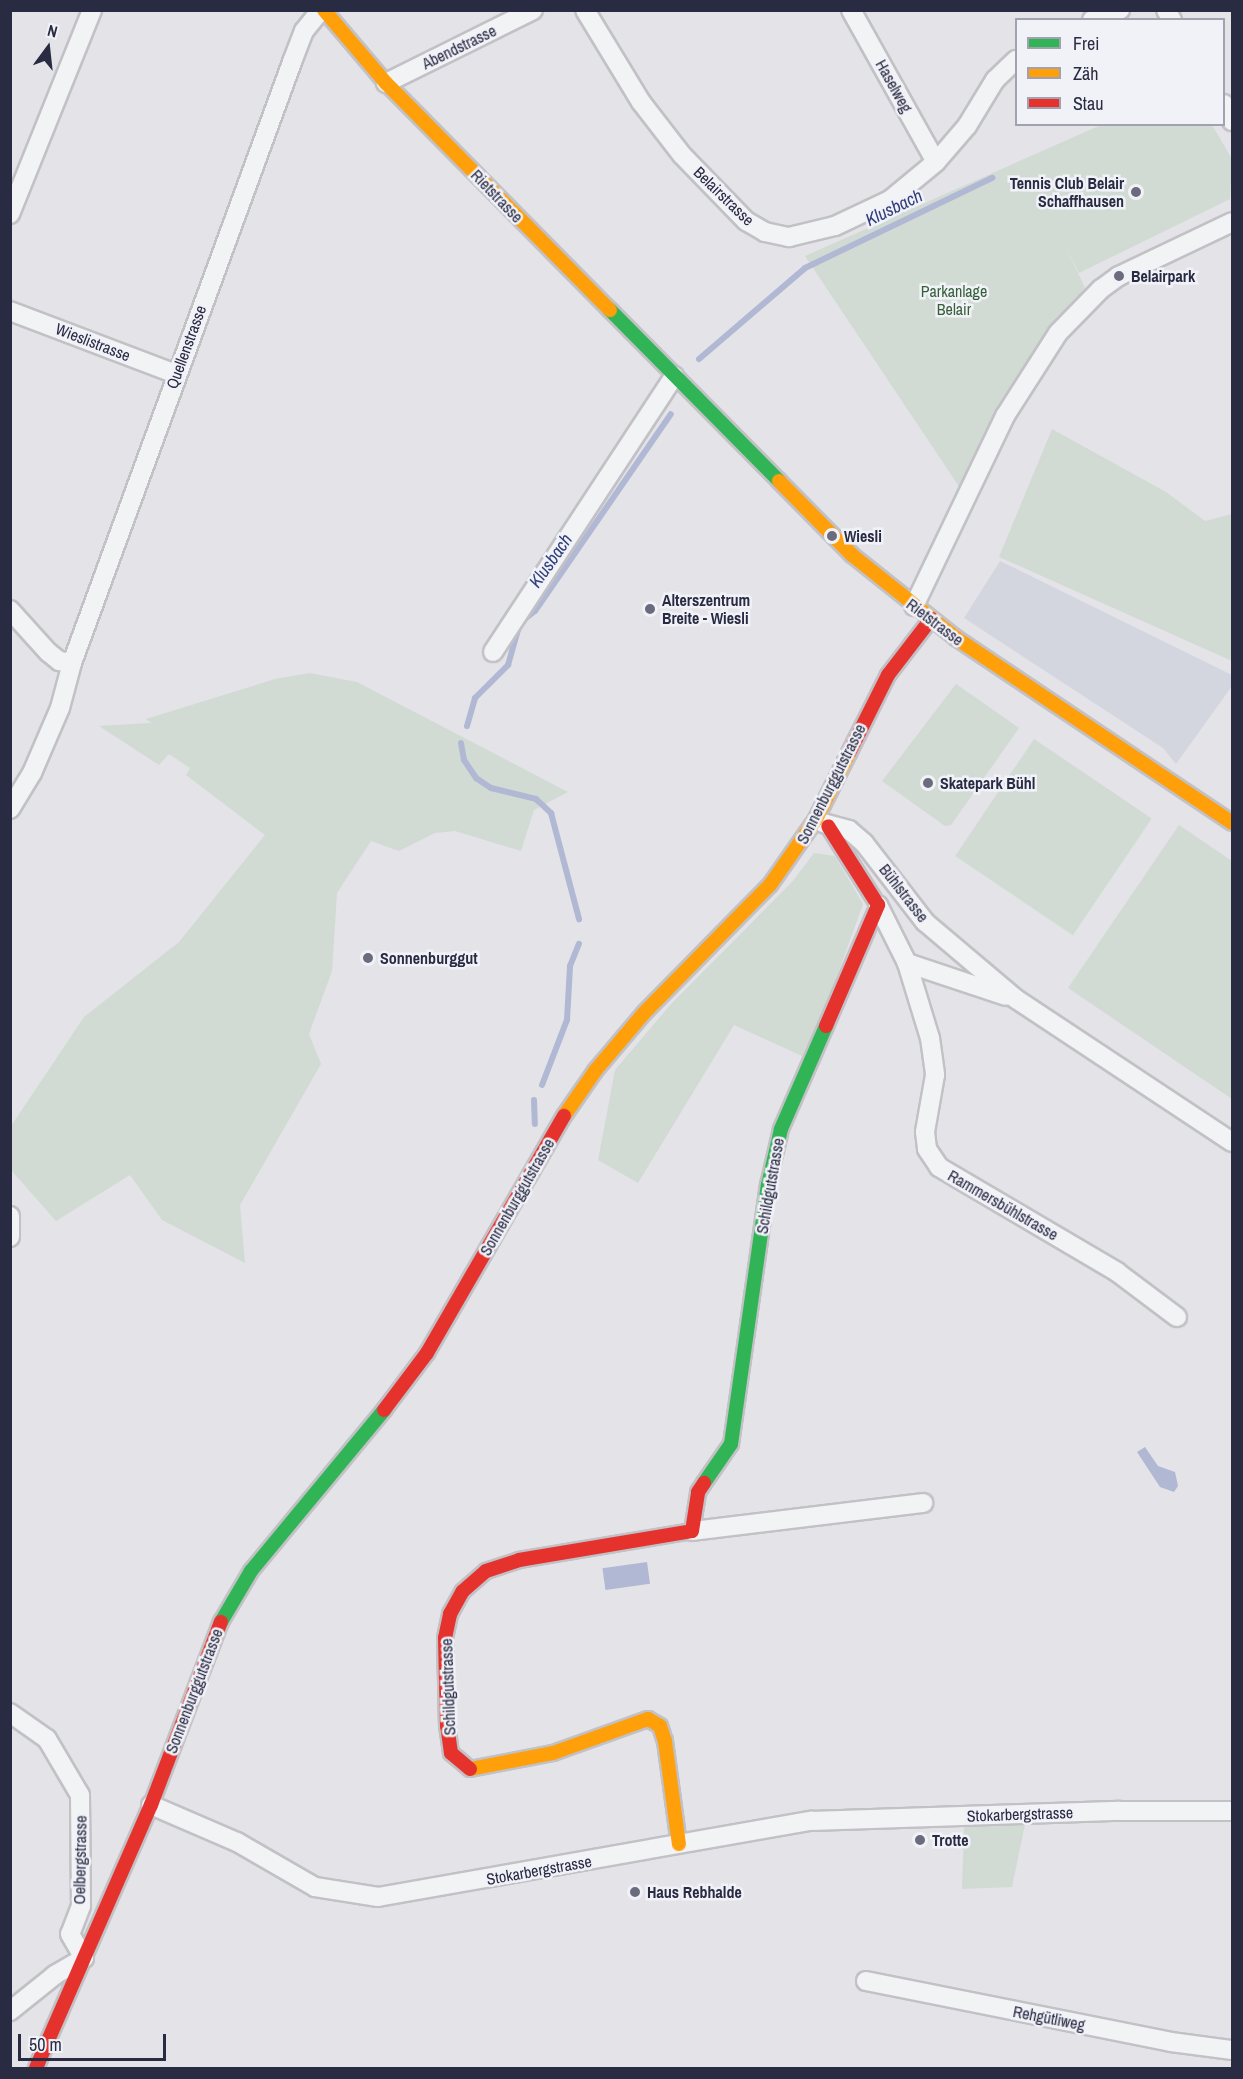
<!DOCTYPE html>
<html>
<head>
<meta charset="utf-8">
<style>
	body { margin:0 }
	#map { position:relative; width:1243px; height:2079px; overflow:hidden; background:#e3e3e8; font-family:"Archivo Narrow",sans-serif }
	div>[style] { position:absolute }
	.built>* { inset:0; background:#d4d6df }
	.green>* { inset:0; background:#d1dbd4; transform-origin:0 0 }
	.water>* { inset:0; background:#b1b8d4; transform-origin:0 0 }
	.stream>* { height:6px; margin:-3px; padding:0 3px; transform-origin:3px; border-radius:3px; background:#b1b8d4 }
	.roads { filter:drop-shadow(2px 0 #c1c1c6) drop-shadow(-2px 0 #c1c1c6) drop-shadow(0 2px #c1c1c6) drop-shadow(0 -2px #c1c1c6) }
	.street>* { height:18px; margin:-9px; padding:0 9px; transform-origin:9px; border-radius:9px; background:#f2f3f5 }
	.fast>* { height:14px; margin:-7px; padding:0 7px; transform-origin:7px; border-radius:7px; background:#30b455 }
	.slow>* { height:14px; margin:-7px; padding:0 7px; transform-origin:7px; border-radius:7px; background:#ff9f0a }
	.jam>* { height:14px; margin:-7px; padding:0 7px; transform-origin:7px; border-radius:7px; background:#e5322d }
	.dots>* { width:16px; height:16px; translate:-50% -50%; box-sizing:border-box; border:3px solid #f1f2f8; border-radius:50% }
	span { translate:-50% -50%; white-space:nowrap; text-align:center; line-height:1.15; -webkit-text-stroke:5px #f1f2f8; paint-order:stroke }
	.street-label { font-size:16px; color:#292b43 }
	.poi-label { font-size:16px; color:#292b43; font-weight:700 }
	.right { translate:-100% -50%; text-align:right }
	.left { translate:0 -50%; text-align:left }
	.park-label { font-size:16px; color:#365f39 }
	.water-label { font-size:18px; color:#313e79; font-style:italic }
	.frame { position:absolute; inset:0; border:12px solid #292b43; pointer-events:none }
	.legend { position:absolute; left:1015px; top:18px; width:210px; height:108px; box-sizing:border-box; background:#f1f2f8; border:2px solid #a1a2b0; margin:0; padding:8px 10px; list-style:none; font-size:18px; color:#292b43 }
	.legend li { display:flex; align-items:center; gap:12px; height:30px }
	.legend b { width:30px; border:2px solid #a1a2b0 }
	.north { position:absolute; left:18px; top:18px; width:60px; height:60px; -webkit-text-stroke:4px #f1f2f8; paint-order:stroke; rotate:15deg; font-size:16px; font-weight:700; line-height:24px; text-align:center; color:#292b43 }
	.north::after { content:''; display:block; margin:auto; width:21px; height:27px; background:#292b43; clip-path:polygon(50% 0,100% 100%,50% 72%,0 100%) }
	.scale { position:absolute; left:18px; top:2034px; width:148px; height:27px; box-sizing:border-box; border:3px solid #292b43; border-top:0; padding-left:8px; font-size:18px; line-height:21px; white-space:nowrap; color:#292b43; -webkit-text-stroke:4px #f1f2f8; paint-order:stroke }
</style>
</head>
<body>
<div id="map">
	<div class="built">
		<div style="clip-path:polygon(1000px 561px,1232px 675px,1232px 686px,1176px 764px,1163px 748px,964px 618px)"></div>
	</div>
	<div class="green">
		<div style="clip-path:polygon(1101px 125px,1212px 125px,1232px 159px,1230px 199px,1079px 273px,1066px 247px,1085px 288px,1051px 331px,960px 488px,805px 256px)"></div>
		<div style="clip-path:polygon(1052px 429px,1166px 492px,1205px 521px,1232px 514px,1232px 661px,999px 557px)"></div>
		<div style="clip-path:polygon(310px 673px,357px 682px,568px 792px,534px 810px,521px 851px,455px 831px,435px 833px,399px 851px,371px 841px,337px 893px,332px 971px,309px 1034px,321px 1064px,240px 1205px,245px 1263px,162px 1220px,130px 1175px,56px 1221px,11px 1170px,11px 1126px,84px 1017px,179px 942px,265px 835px,186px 775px,190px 768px,169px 754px,159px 765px,99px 726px,150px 723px,155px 726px,146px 719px,275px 679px)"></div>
		<div style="clip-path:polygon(956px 684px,1019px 728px,951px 825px,945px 826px,882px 781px)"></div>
		<div style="left:1034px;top:739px;width:142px;height:141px;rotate:34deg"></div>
		<div style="clip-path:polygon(1179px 825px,1232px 861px,1232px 1099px,1068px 988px)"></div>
		<div style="clip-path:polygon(814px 853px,835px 856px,863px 904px,826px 1007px,802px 1056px,734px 1025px,638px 1183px,598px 1160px,615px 1070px,671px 1004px,792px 882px)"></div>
		<div style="clip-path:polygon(1025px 1824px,1012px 1887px,962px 1889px,964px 1826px)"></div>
	</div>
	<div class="water">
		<div style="clip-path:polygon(1145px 1447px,1158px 1466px,1175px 1472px,1178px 1486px,1174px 1492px,1160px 1487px,1137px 1452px)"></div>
		<div style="left:647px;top:1562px;width:22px;height:45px;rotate:82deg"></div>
	</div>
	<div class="stream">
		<div style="left:699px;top:359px;width:140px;rotate:-40.6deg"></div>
		<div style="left:805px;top:268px;width:208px;rotate:-25.7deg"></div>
		<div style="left:467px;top:726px;width:29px;rotate:-74deg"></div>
		<div style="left:475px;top:698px;width:47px;rotate:-45deg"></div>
		<div style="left:508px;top:665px;width:44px;rotate:-74.1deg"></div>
		<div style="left:520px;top:623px;width:19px;rotate:-39deg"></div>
		<div style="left:535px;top:611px;width:239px;rotate:-55.4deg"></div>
		<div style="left:461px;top:743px;width:17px;rotate:80deg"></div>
		<div style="left:464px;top:760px;width:22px;rotate:56deg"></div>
		<div style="left:476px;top:778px;width:18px;rotate:34deg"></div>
		<div style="left:491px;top:788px;width:46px;rotate:13.7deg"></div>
		<div style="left:536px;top:799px;width:21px;rotate:43deg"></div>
		<div style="left:551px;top:813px;width:110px;rotate:75.2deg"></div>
		<div style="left:542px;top:1085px;width:70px;rotate:-69deg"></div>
		<div style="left:567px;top:1020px;width:54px;rotate:-86.8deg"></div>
		<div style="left:570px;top:966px;width:24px;rotate:-68deg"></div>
		<div style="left:534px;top:1100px;width:24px;rotate:88deg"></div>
	</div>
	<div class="roads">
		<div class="street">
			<div style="left:585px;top:10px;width:108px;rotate:58.7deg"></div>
			<div style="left:641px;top:102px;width:67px;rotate:52.3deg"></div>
			<div style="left:682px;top:155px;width:92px;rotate:45.9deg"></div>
			<div style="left:746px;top:221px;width:22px;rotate:30deg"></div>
			<div style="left:765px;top:232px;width:25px;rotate:12deg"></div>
			<div style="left:789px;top:237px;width:47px;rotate:-13.4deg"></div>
			<div style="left:835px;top:226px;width:61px;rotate:-25.3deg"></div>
			<div style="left:890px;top:200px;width:60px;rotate:-39.6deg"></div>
			<div style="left:936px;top:162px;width:48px;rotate:-49.3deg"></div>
			<div style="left:967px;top:126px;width:54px;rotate:-58.7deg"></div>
			<div style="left:995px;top:80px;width:29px;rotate:-44deg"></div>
			<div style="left:851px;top:10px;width:174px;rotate:60.8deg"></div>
			<div style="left:1166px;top:10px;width:12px;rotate:59deg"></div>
			<div style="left:1092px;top:20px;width:30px;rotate:-20deg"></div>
			<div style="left:386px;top:83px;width:164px;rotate:-26.4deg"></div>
			<div style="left:1224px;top:104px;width:19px;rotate:65deg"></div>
			<div style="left:10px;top:214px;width:220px;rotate:-68.1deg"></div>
			<div style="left:10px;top:311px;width:178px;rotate:20.8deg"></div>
			<div style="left:914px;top:606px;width:211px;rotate:-64.4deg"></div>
			<div style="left:1005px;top:416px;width:98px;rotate:-57.4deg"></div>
			<div style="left:1058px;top:333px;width:62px;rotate:-45.7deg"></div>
			<div style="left:1101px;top:289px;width:22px;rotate:-36deg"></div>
			<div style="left:1119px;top:276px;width:125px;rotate:-25.5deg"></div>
			<div style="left:10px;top:610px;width:57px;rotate:47.9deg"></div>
			<div style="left:48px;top:652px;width:14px;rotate:39deg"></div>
			<div style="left:59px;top:661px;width:13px;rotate:9deg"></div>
			<div style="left:493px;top:652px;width:330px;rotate:-56.7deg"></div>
			<div style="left:10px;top:809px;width:42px;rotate:-58.6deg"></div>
			<div style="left:32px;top:773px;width:71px;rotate:-66.7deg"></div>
			<div style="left:60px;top:708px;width:47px;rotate:-75.1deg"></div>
			<div style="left:72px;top:663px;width:640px;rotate:-69.89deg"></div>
			<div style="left:292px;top:62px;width:33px;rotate:-69deg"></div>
			<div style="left:304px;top:31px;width:27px;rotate:-51deg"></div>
			<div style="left:823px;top:823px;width:27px;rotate:15deg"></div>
			<div style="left:849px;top:830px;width:20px;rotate:41deg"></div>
			<div style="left:864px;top:843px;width:100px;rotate:52.3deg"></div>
			<div style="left:925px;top:922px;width:119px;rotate:40.2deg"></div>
			<div style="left:1016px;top:999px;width:259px;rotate:33.5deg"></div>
			<div style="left:878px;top:905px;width:65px;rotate:63.4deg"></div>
			<div style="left:907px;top:963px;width:78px;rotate:73deg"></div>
			<div style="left:930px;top:1038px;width:37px;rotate:82deg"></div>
			<div style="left:935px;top:1075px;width:58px;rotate:100deg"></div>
			<div style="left:925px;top:1132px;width:17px;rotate:83deg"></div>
			<div style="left:927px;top:1149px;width:22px;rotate:56deg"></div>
			<div style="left:939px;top:1167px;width:207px;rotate:30.5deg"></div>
			<div style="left:1117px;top:1272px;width:75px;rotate:36.9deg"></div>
			<div style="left:907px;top:963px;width:104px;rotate:18.4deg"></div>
			<div style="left:10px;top:1216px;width:21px;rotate:90deg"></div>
			<div style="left:692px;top:1531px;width:233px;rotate:-6.9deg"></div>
			<div style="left:10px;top:1713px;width:45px;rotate:35.1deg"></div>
			<div style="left:47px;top:1739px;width:65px;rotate:59.5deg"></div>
			<div style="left:80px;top:1795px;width:111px;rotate:89.5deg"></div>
			<div style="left:81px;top:1906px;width:30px;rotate:111deg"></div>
			<div style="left:70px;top:1934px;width:28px;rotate:60deg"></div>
			<div style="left:84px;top:1958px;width:34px;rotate:150deg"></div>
			<div style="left:55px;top:1975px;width:58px;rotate:141.3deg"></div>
			<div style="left:151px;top:1805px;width:94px;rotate:23.3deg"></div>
			<div style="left:237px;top:1842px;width:90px;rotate:30deg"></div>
			<div style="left:315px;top:1887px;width:64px;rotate:9deg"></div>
			<div style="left:378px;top:1897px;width:440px;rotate:-10deg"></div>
			<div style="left:811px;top:1821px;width:309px;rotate:-1.9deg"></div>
			<div style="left:1120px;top:1811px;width:112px"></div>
			<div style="left:866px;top:1981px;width:311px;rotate:11.3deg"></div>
			<div style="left:1171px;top:2042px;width:62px;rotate:7.5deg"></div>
		</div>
		<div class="fast">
			<div style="left:610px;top:310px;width:240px;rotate:45.3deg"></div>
			<div style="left:704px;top:1483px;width:47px;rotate:-55.3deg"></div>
			<div style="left:731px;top:1444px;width:262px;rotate:-81.9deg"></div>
			<div style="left:768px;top:1185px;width:57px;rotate:-76.9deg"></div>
			<div style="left:781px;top:1129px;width:112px;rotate:-66.4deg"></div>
			<div style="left:221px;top:1622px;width:59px;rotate:-59.5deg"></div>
			<div style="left:251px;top:1571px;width:209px;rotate:-50.4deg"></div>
		</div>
		<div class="slow">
			<div style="left:324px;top:10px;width:96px;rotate:49.7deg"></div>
			<div style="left:386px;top:83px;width:319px;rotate:45.4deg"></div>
			<div style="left:779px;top:481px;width:104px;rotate:45.4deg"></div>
			<div style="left:852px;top:555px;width:133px;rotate:38.6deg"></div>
			<div style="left:956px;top:638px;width:332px;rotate:33.8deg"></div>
			<div style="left:564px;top:1116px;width:55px;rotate:-55.4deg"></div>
			<div style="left:595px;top:1071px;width:76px;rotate:-49.8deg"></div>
			<div style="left:644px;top:1013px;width:180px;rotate:-45.5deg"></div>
			<div style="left:770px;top:885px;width:80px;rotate:-55.1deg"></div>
			<div style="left:816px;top:819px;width:74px;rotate:-63.4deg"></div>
			<div style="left:470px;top:1769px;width:85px;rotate:-10.9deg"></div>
			<div style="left:553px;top:1753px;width:101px;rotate:-19.7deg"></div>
			<div style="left:648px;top:1719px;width:14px;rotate:30deg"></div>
			<div style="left:660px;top:1726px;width:16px;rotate:72deg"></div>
			<div style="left:665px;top:1741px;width:104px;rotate:82.3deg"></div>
		</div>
		<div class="jam">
			<div style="left:849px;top:753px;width:87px;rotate:-63.4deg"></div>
			<div style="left:888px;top:675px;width:71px;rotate:-52.5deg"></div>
			<div style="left:826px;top:1026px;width:132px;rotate:-66.7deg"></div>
			<div style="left:878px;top:905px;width:93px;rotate:-122.3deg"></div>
			<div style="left:384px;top:1410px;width:71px;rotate:-53deg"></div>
			<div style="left:427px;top:1353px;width:274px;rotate:-60deg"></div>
			<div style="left:470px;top:1769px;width:25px;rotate:-140deg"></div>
			<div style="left:451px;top:1753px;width:27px;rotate:-98deg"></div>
			<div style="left:447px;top:1726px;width:88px;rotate:-91.3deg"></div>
			<div style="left:445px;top:1638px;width:25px;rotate:-78deg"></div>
			<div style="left:450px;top:1614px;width:26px;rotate:-61deg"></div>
			<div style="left:463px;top:1591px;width:30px;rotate:-41deg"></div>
			<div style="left:486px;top:1571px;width:35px;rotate:-18deg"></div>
			<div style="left:519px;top:1560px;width:175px;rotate:-9.5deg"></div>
			<div style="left:692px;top:1531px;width:39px;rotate:-81deg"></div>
			<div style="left:698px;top:1492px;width:11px;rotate:-56deg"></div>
			<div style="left:36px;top:2068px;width:287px;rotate:-66.4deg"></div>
			<div style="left:151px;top:1805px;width:196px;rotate:-69.1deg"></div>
		</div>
	</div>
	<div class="dots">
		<div style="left:1136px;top:192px;background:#6a6b7d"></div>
		<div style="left:1119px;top:276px;background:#6a6b7d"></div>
		<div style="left:832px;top:536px;background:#6a6b7d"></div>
		<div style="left:650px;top:609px;background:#6a6b7d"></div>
		<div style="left:928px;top:783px;background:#6a6b7d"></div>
		<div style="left:368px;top:958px;background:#6a6b7d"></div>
		<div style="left:920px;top:1840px;background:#6a6b7d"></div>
		<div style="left:635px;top:1892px;background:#6a6b7d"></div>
	</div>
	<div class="street-label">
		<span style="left:459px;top:47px;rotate:-26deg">Abendstrasse</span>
		<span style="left:894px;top:86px;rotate:61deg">Haselweg</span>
		<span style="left:497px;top:196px;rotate:46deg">Rietstrasse</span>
		<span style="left:724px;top:196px;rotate:44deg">Belairstrasse</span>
		<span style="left:93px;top:342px;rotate:21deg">Wieslistrasse</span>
		<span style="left:186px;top:347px;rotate:-70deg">Quellenstrasse</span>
		<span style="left:935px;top:622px;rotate:37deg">Rietstrasse</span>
		<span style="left:831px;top:784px;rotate:-63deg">Sonnenburggutstrasse</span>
		<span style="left:904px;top:893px;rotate:52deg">Bühlstrasse</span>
		<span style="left:770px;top:1186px;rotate:-80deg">Schildgutstrasse</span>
		<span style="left:517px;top:1197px;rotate:-60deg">Sonnenburggutstrasse</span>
		<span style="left:1003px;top:1205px;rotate:30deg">Rammersbühlstrasse</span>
		<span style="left:448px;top:1687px;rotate:-92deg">Schildgutstrasse</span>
		<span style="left:194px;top:1691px;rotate:-69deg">Sonnenburggutstrasse</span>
		<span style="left:1020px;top:1814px;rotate:-2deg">Stokarbergstrasse</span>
		<span style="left:80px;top:1860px;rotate:-89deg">Oelbergstrasse</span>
		<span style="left:539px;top:1870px;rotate:-10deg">Stokarbergstrasse</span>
		<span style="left:1049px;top:2018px;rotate:11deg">Rehgütliweg</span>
	</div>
	<div class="poi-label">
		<span class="right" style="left:1124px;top:192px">Tennis Club Belair<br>Schaffhausen</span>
		<span class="left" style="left:1131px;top:276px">Belairpark</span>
		<span class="left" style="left:844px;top:536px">Wiesli</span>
		<span class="left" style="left:662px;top:609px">Alterszentrum<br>Breite - Wiesli</span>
		<span class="left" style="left:940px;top:783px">Skatepark Bühl</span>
		<span class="left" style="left:380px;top:958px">Sonnenburggut</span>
		<span class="left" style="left:932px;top:1840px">Trotte</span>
		<span class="left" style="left:647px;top:1892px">Haus Rebhalde</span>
	</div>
	<div class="park-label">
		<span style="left:954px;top:300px">Parkanlage<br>Belair</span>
	</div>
	<div class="water-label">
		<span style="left:894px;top:208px;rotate:-26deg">Klusbach</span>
		<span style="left:551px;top:561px;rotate:-55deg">Klusbach</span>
	</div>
	<div class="frame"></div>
	<ul class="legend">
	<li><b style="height:8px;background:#30b455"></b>Frei</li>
	<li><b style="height:8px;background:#ff9f0a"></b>Zäh</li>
	<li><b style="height:8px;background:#e5322d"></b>Stau</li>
	</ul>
	<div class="north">N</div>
	<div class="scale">50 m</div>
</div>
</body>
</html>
